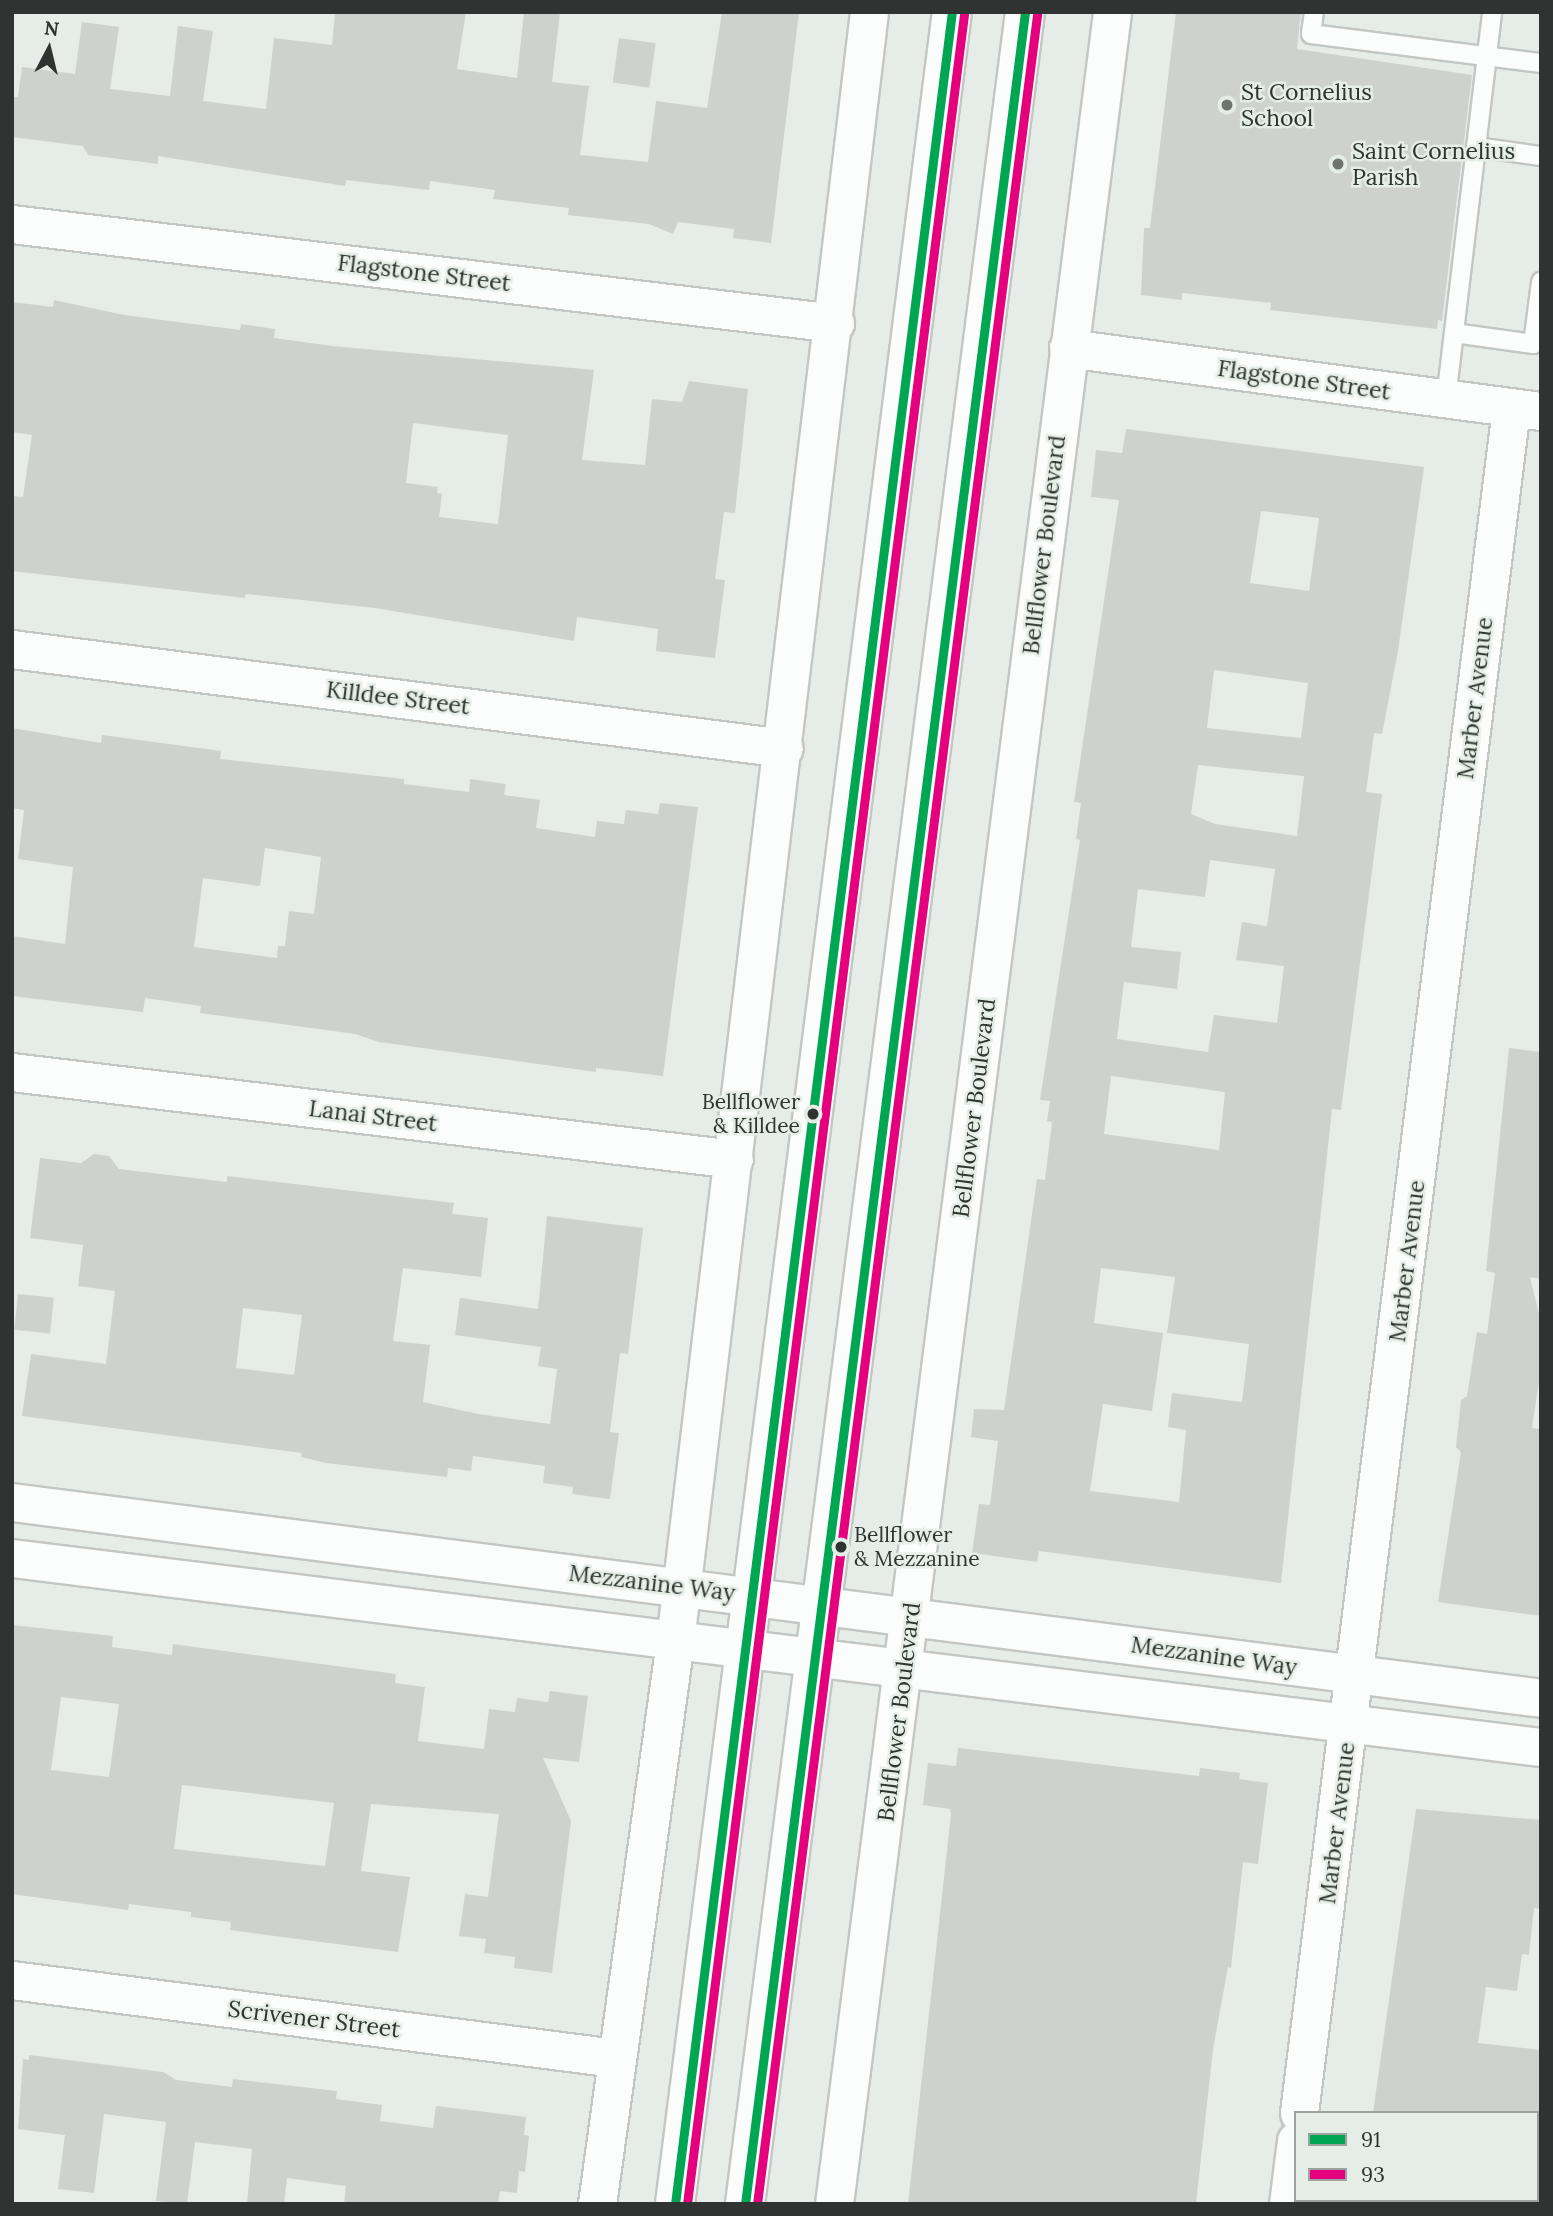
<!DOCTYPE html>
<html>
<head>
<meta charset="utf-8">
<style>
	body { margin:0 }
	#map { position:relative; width:1553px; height:2216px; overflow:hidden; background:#e6ece8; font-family:Lora,serif }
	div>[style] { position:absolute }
	.building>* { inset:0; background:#cdd2cf; transform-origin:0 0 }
	.roads { filter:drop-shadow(2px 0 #c3c7c4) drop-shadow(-2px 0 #c3c7c4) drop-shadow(0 2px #c3c7c4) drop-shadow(0 -2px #c3c7c4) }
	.lane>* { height:18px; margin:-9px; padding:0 9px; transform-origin:9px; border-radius:9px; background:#fbfcfc }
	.street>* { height:37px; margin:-18.5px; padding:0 18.5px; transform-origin:18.5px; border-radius:18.5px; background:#fbfcfc }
	.secondary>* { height:38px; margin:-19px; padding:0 19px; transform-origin:19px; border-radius:19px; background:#fbfcfc }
	.bus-1>* { height:9px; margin:-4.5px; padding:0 4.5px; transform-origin:4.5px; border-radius:4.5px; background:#00a651 }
	.bus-2>* { height:9px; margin:-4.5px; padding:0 4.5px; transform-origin:4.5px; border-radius:4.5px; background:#e5007d }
	.dots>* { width:19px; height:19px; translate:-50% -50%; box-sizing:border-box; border:4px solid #e4eee7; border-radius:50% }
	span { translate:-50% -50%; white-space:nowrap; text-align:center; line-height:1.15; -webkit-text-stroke:5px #e4eee7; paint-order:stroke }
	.bus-label { font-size:21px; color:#2f3331 }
	.right { translate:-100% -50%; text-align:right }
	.left { translate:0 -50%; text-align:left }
	.poi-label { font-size:23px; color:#2f3331 }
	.street-label { font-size:23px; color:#2f3331 }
	.frame { position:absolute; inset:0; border:14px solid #2f3331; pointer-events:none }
	.legend { position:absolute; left:1294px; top:2111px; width:245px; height:91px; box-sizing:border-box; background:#e4eee7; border:2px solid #9ca39e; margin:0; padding:9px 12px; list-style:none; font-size:21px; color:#2f3331 }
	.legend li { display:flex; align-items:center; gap:14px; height:35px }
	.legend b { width:35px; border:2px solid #9ca39e }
	.north { position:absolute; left:14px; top:14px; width:70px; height:70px; -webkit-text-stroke:5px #e4eee7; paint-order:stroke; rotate:7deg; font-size:19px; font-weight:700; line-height:28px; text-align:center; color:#2f3331 }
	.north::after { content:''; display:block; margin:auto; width:24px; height:32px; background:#2f3331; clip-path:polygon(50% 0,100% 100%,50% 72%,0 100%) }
</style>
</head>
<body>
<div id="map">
	<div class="building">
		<div style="clip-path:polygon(335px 12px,466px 12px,457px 69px,517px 78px,524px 12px,560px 12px,552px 82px,589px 86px,580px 155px,648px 162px,656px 101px,707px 108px,722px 12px,799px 12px,771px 243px,733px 238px,734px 229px,678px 222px,673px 234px,649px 224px,568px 215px,569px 208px,493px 199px,495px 190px,430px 181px,429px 190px,346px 180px,345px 186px,158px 156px,158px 164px,88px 155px,83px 146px,12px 137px,12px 97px,18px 97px,22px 67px,75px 74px,82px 22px,119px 27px,110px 89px,170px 96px,178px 26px,213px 31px,203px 101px,266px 109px,274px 38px,332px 45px)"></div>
		<div style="clip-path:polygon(1176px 12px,1301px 12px,1297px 49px,1472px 75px,1442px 321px,1438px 320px,1437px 329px,1270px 310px,1271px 303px,1182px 293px,1182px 300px,1141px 295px,1144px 228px,1150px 228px)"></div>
		<div style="left:619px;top:38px;width:37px;height:45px;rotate:8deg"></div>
		<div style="clip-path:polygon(evenodd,54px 300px,124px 315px,240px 330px,241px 324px,275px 329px,274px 338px,332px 346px,594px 370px,582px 460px,645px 465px,652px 399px,682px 402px,689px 381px,748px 389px,735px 513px,724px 512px,715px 579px,725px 580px,715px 658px,656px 651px,658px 629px,577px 617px,574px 641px,375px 608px,246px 594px,245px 598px,12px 571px,12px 496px,23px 497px,32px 435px,12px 432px,12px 302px,53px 307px,54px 300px,413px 423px,508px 435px,498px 524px,439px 517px,442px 494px,437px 493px,438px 487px,406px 483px,413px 423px)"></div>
		<div style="clip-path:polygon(evenodd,1126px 429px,1424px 467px,1398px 651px,1382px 734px,1374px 733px,1366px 792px,1382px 794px,1341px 1110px,1332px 1109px,1281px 1583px,1039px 1551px,1037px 1562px,972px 1553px,979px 1504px,990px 1505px,998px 1441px,971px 1437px,974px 1409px,1004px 1410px,1037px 1179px,1045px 1180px,1052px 1122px,1047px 1121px,1050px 1101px,1040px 1100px,1080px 840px,1076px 839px,1081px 803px,1074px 802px,1119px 500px,1091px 497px,1096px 450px,1122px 453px,1126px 429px,1261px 511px,1319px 518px,1309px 591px,1250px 583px,1261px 511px,1126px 429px,1214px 670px,1308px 683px,1301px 738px,1207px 728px,1214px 670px,1126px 429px,1198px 765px,1304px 776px,1297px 836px,1215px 824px,1191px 814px,1198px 765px,1126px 429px,1210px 860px,1275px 869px,1267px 926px,1242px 922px,1236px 960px,1284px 966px,1277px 1023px,1214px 1015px,1208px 1052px,1117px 1039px,1124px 982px,1177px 989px,1181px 952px,1131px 947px,1138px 889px,1205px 897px,1210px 860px,1126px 429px,1111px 1076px,1225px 1092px,1219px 1150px,1104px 1134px,1111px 1076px,1126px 429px,1101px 1268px,1175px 1277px,1167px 1333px,1249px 1344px,1242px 1402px,1172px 1393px,1168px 1427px,1186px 1430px,1179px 1502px,1090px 1491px,1103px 1404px,1152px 1411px,1163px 1333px,1094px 1323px,1101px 1268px)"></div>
		<div style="clip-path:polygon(evenodd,12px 728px,101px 743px,102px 735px,221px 751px,220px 759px,404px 779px,404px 784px,469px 792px,470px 779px,506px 784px,504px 795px,540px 800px,536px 828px,595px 837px,597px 821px,624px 824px,626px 810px,658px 814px,660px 803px,698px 807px,663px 1076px,596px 1068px,596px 1072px,379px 1042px,355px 1034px,200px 1013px,201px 1006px,145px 998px,143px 1012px,12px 996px,12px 936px,65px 944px,73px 867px,18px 859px,24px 810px,12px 808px,12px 728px,265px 848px,321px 857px,314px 914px,289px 911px,285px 946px,278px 946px,277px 958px,194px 947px,203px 878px,260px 886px,265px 848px)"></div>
		<div style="clip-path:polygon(1509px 1048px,1541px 1052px,1541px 1279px,1530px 1277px,1541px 1322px,1541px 1368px,1532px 1428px,1541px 1429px,1541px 1616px,1438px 1602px,1461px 1452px,1456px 1447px,1461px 1400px,1467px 1396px,1477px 1332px,1487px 1334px,1495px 1273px,1486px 1271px)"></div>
		<div style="clip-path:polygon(evenodd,94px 1154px,109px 1156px,119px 1169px,227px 1182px,227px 1176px,454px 1203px,452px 1214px,488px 1218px,481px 1277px,403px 1268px,393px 1341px,430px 1345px,423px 1402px,478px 1414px,550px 1424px,557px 1369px,538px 1366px,541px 1347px,455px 1335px,460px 1298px,538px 1309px,547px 1216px,643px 1228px,628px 1354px,620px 1353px,610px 1432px,619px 1433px,610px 1499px,572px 1494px,573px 1487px,543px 1483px,545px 1466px,473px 1456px,471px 1471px,448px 1468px,447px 1477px,326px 1463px,301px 1457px,302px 1453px,22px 1416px,31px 1354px,106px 1364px,115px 1291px,78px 1286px,83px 1245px,30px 1238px,40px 1158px,81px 1163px,94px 1154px,243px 1308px,302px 1315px,294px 1375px,236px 1368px,243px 1308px)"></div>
		<div style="left:18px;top:1294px;width:36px;height:36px;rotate:6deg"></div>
		<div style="clip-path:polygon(evenodd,12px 1625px,113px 1636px,112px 1647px,172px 1655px,173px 1644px,396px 1674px,395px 1683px,425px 1687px,418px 1741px,484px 1749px,489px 1709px,515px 1712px,517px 1698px,548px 1702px,550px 1691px,588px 1696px,579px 1762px,543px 1758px,571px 1821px,552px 1973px,514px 1968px,515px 1957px,484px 1953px,486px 1939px,459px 1936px,465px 1894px,488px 1897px,499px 1814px,371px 1804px,361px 1871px,410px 1877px,398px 1952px,230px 1930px,231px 1922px,191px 1917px,191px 1912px,129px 1904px,128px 1910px,12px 1894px,12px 1625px,61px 1697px,119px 1704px,109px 1777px,51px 1770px,61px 1697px,12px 1625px,182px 1785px,334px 1803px,325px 1866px,174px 1849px,182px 1785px)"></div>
		<div style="clip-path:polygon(958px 1748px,1199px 1776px,1200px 1768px,1240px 1773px,1239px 1779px,1268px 1783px,1258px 1864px,1243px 1862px,1231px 1968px,1228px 1967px,1213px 2049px,1196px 2204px,908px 2204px,951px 1814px,950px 1809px,923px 1805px,928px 1763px,956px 1766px)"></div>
		<div style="clip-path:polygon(1416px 1809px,1541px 1820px,1541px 1909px,1534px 1908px,1529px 1955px,1522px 1954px,1517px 1991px,1486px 1987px,1478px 2043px,1541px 2050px,1541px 2113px,1373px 2113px)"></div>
		<div style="clip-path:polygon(29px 2055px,163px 2072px,176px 2080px,232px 2087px,233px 2079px,337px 2091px,336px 2099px,382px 2105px,380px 2121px,433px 2128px,436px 2106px,526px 2117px,524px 2135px,529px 2136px,525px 2172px,519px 2171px,517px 2193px,500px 2191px,498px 2204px,344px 2204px,346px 2186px,287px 2178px,284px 2204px,247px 2204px,252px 2149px,195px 2142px,187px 2204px,156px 2201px,166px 2122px,104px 2114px,94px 2193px,58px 2189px,65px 2135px,18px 2129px,23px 2059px,29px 2060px)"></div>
	</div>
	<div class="roads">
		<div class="lane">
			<div style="left:1314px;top:12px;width:22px;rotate:98deg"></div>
			<div style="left:1311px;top:34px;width:232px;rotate:7.2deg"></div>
			<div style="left:1476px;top:147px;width:66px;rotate:7.9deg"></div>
			<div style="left:1454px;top:333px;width:80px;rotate:7.9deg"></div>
			<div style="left:1533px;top:344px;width:63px;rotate:-82.6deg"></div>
			<div style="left:1446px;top:399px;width:390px;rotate:-83.2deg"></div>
		</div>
		<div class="street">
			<div style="left:12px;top:224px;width:829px;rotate:6.86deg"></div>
			<div style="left:1068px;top:348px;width:477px;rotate:7.6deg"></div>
			<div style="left:12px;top:649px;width:778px;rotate:7.31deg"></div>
			<div style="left:12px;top:1072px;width:727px;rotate:6.87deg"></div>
			<div style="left:12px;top:1502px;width:1542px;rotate:7.3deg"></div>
			<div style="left:12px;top:1558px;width:1541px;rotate:7.05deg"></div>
			<div style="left:12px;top:1980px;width:608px;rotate:7.37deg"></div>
			<div style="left:1299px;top:2113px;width:1718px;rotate:-82.91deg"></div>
			<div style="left:597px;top:2204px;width:568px;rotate:-82.11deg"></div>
			<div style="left:675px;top:1641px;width:1641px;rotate:-83.21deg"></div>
			<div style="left:834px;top:2204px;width:2210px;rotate:-82.77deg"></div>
			<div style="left:1288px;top:2204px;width:64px;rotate:-82.8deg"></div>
		</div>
		<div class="secondary">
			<div style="left:675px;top:2204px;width:2209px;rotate:-82.8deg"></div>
			<div style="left:745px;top:2204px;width:2210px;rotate:-82.72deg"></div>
		</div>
	</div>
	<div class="bus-1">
		<div style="left:675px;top:2204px;width:2209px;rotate:-82.8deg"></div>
		<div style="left:745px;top:2204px;width:2210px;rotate:-82.72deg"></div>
	</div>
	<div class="bus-2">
		<div style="left:687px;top:2204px;width:2207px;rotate:-82.79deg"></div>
		<div style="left:757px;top:2204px;width:2208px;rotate:-82.71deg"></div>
	</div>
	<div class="dots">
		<div style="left:1227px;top:105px;background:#6f7471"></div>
		<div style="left:1338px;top:164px;background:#6f7471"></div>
		<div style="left:813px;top:1114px;background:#2f3331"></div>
		<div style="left:841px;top:1547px;background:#2f3331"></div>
	</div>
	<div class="bus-label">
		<span class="right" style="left:800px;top:1114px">Bellflower<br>&amp; Killdee</span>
		<span class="left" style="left:854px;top:1547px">Bellflower<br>&amp; Mezzanine</span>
	</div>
	<div class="poi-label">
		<span class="left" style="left:1241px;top:105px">St Cornelius<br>School</span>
		<span class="left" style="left:1352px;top:164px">Saint Cornelius<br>Parish</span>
	</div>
	<div class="street-label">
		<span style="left:424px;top:273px;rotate:7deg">Flagstone Street</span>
		<span style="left:1304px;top:380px;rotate:8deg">Flagstone Street</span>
		<span style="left:1044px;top:545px;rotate:-83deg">Bellflower Boulevard</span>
		<span style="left:398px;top:698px;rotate:7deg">Killdee Street</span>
		<span style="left:1475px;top:698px;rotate:-83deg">Marber Avenue</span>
		<span style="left:974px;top:1108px;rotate:-83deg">Bellflower Boulevard</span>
		<span style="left:373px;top:1116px;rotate:7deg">Lanai Street</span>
		<span style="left:1407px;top:1261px;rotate:-83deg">Marber Avenue</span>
		<span style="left:652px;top:1583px;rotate:7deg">Mezzanine Way</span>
		<span style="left:1214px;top:1656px;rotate:8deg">Mezzanine Way</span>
		<span style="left:899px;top:1712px;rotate:-83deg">Bellflower Boulevard</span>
		<span style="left:1337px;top:1823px;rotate:-83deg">Marber Avenue</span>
		<span style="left:314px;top:2019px;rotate:7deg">Scrivener Street</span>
	</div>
	<div class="frame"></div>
	<ul class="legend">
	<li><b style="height:9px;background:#00a651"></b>91</li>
	<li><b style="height:9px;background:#e5007d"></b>93</li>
	</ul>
	<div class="north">N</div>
</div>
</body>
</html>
